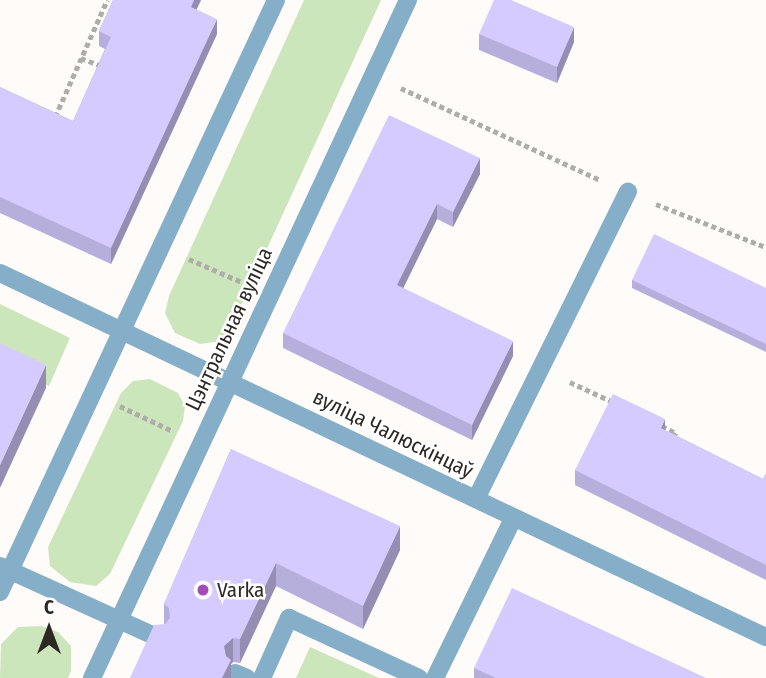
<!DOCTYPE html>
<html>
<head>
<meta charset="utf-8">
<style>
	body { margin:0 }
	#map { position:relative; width:766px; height:678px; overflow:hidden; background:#fefbf9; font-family:"Fira Sans Condensed",sans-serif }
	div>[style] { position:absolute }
	.green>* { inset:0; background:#cbe6bb }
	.path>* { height:4.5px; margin-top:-2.25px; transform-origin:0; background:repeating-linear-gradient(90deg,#afaca9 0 5px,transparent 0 8.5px) }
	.lane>* { height:18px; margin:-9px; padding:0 9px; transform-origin:9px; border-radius:9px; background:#85aec9 }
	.street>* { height:18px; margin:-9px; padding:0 9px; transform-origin:9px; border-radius:9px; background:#85aec9 }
	.wall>* { inset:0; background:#b7afdb }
	.shaded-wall>* { inset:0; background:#958eb2 }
	.building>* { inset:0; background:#d5cbff }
	.dots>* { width:19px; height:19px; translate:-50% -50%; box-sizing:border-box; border:4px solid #fff; border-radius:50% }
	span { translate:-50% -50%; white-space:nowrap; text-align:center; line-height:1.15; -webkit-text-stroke:5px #fff; paint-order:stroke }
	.street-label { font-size:21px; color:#2d2824 }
	.poi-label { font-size:21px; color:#2d2824 }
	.left { translate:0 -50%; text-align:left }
	.north { position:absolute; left:14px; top:594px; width:70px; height:70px; -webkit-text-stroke:5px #fff; paint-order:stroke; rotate:0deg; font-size:19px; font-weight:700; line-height:28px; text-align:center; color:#2d2824 }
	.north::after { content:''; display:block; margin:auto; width:24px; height:32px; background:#2d2824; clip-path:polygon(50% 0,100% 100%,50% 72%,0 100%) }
</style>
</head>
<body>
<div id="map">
	<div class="green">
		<div style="clip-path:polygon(304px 0,381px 0,232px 325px,221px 341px,200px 344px,175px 333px,165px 313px,169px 296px)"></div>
		<div style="clip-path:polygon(0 304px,70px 338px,49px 386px,0 363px)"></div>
		<div style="clip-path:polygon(150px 379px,178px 393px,185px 406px,183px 421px,110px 574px,96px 586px,70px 582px,50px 566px,48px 547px,121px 393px,133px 381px)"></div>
		<div style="clip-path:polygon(41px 626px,58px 632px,71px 646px,71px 671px,68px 678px,0 678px,1px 644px,18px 627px)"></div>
		<div style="clip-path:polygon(310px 647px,379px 678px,296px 678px)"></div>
	</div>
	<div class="path">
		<div style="left:81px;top:58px;width:25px;rotate:21deg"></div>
		<div style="left:401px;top:88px;width:219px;rotate:24.8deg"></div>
		<div style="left:55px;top:117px;width:128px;rotate:-66deg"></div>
		<div style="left:656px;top:204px;width:118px;rotate:21.4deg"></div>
		<div style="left:189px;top:259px;width:58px;rotate:23.5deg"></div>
		<div style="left:570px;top:382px;width:47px;rotate:24.9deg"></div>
		<div style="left:120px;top:406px;width:59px;rotate:25.3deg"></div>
		<div style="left:662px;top:426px;width:16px;rotate:27deg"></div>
		<div style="left:676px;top:433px;width:7px;rotate:117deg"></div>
	</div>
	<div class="lane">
		<div style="left:476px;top:499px;width:343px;rotate:-63.7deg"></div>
		<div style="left:0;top:566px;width:175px;rotate:24.4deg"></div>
		<div style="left:235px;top:673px;width:13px;rotate:23deg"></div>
		<div style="left:262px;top:678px;width:66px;rotate:-65.8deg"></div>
		<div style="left:289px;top:618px;width:143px;rotate:24.8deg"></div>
		<div style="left:435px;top:678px;width:179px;rotate:-63.9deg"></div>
	</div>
	<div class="street">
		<div style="left:0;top:273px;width:848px;rotate:25.42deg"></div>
		<div style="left:0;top:592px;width:653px;rotate:-65deg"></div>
		<div style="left:92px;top:678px;width:748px;rotate:-65.01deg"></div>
	</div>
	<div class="wall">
		<div style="clip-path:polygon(113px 0,201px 0,196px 9px,217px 34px,111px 264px,0 213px,0 87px,73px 121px,105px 49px,99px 46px,99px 31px)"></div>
		<div style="clip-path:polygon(479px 34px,574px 42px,557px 83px,479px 50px)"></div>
		<div style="clip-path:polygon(480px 158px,480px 174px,453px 227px,437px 219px,403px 288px,513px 356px,472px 440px,283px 348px,283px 333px)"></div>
		<div style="clip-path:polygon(632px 280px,766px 288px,766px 352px,632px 288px)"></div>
		<div style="clip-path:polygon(665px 430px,763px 479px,766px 473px,766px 580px,575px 485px,575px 470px)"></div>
		<div style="clip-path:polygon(231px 449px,400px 550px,363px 629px,276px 586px,240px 663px,233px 662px,231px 664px,231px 678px,164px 624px,164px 604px)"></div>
		<div style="clip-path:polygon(474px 668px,706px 678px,474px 678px)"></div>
	</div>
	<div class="shaded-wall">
		<div style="clip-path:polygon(194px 0,201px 0,191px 22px,191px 7px)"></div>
		<div style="clip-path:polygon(217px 19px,217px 34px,111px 264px,111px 248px)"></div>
		<div style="clip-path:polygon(574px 27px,574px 42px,557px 83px,557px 67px)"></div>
		<div style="clip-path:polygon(480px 158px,480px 174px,453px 227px,453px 212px)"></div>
		<div style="clip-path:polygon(437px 204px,437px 219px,397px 301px,397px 285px)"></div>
		<div style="clip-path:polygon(513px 341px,513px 356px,472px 440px,472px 425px)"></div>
		<div style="clip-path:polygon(46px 365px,46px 388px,0 488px,0 465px)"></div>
		<div style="clip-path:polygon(665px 419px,665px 435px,661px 428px)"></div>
		<div style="clip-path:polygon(400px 526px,400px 550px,363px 629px,363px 606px)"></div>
		<div style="clip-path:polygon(276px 563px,276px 586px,240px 663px,240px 639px)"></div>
		<div style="clip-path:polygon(233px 638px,233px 662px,231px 664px,231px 678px,222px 678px,224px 646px)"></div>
	</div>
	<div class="building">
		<div style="clip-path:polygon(113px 0,194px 0,191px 7px,217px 19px,111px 248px,0 197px,0 87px,73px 121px,111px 37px,99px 31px)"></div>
		<div style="clip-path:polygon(494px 0,511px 0,574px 27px,557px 67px,479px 34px)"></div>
		<div style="clip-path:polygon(389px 115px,480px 158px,453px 212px,437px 204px,397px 285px,513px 341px,472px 425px,283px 333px)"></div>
		<div style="clip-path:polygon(654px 234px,766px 288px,766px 344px,632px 280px)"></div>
		<div style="clip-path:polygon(0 343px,46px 365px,0 465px)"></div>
		<div style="clip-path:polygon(613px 394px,665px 419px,661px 428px,763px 479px,766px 473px,766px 565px,575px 470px)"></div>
		<div style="clip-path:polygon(231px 449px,400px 526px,363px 606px,276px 563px,240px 639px,233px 638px,224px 646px,226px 656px,231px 660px,222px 678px,130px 678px,154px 625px,165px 624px,170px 618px,169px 608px,164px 604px)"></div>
		<div style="clip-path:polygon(512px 588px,706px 678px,496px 678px,474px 668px)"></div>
	</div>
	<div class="dots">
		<div style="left:203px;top:590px;background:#a34cb8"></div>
	</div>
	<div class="street-label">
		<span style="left:229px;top:329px;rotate:-65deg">Цэнтральная вуліца</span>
		<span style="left:393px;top:434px;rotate:26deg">вуліца Чалюскінцаў</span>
	</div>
	<div class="poi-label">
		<span class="left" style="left:217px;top:590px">Varka</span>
	</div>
	<div class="north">С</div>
</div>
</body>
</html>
